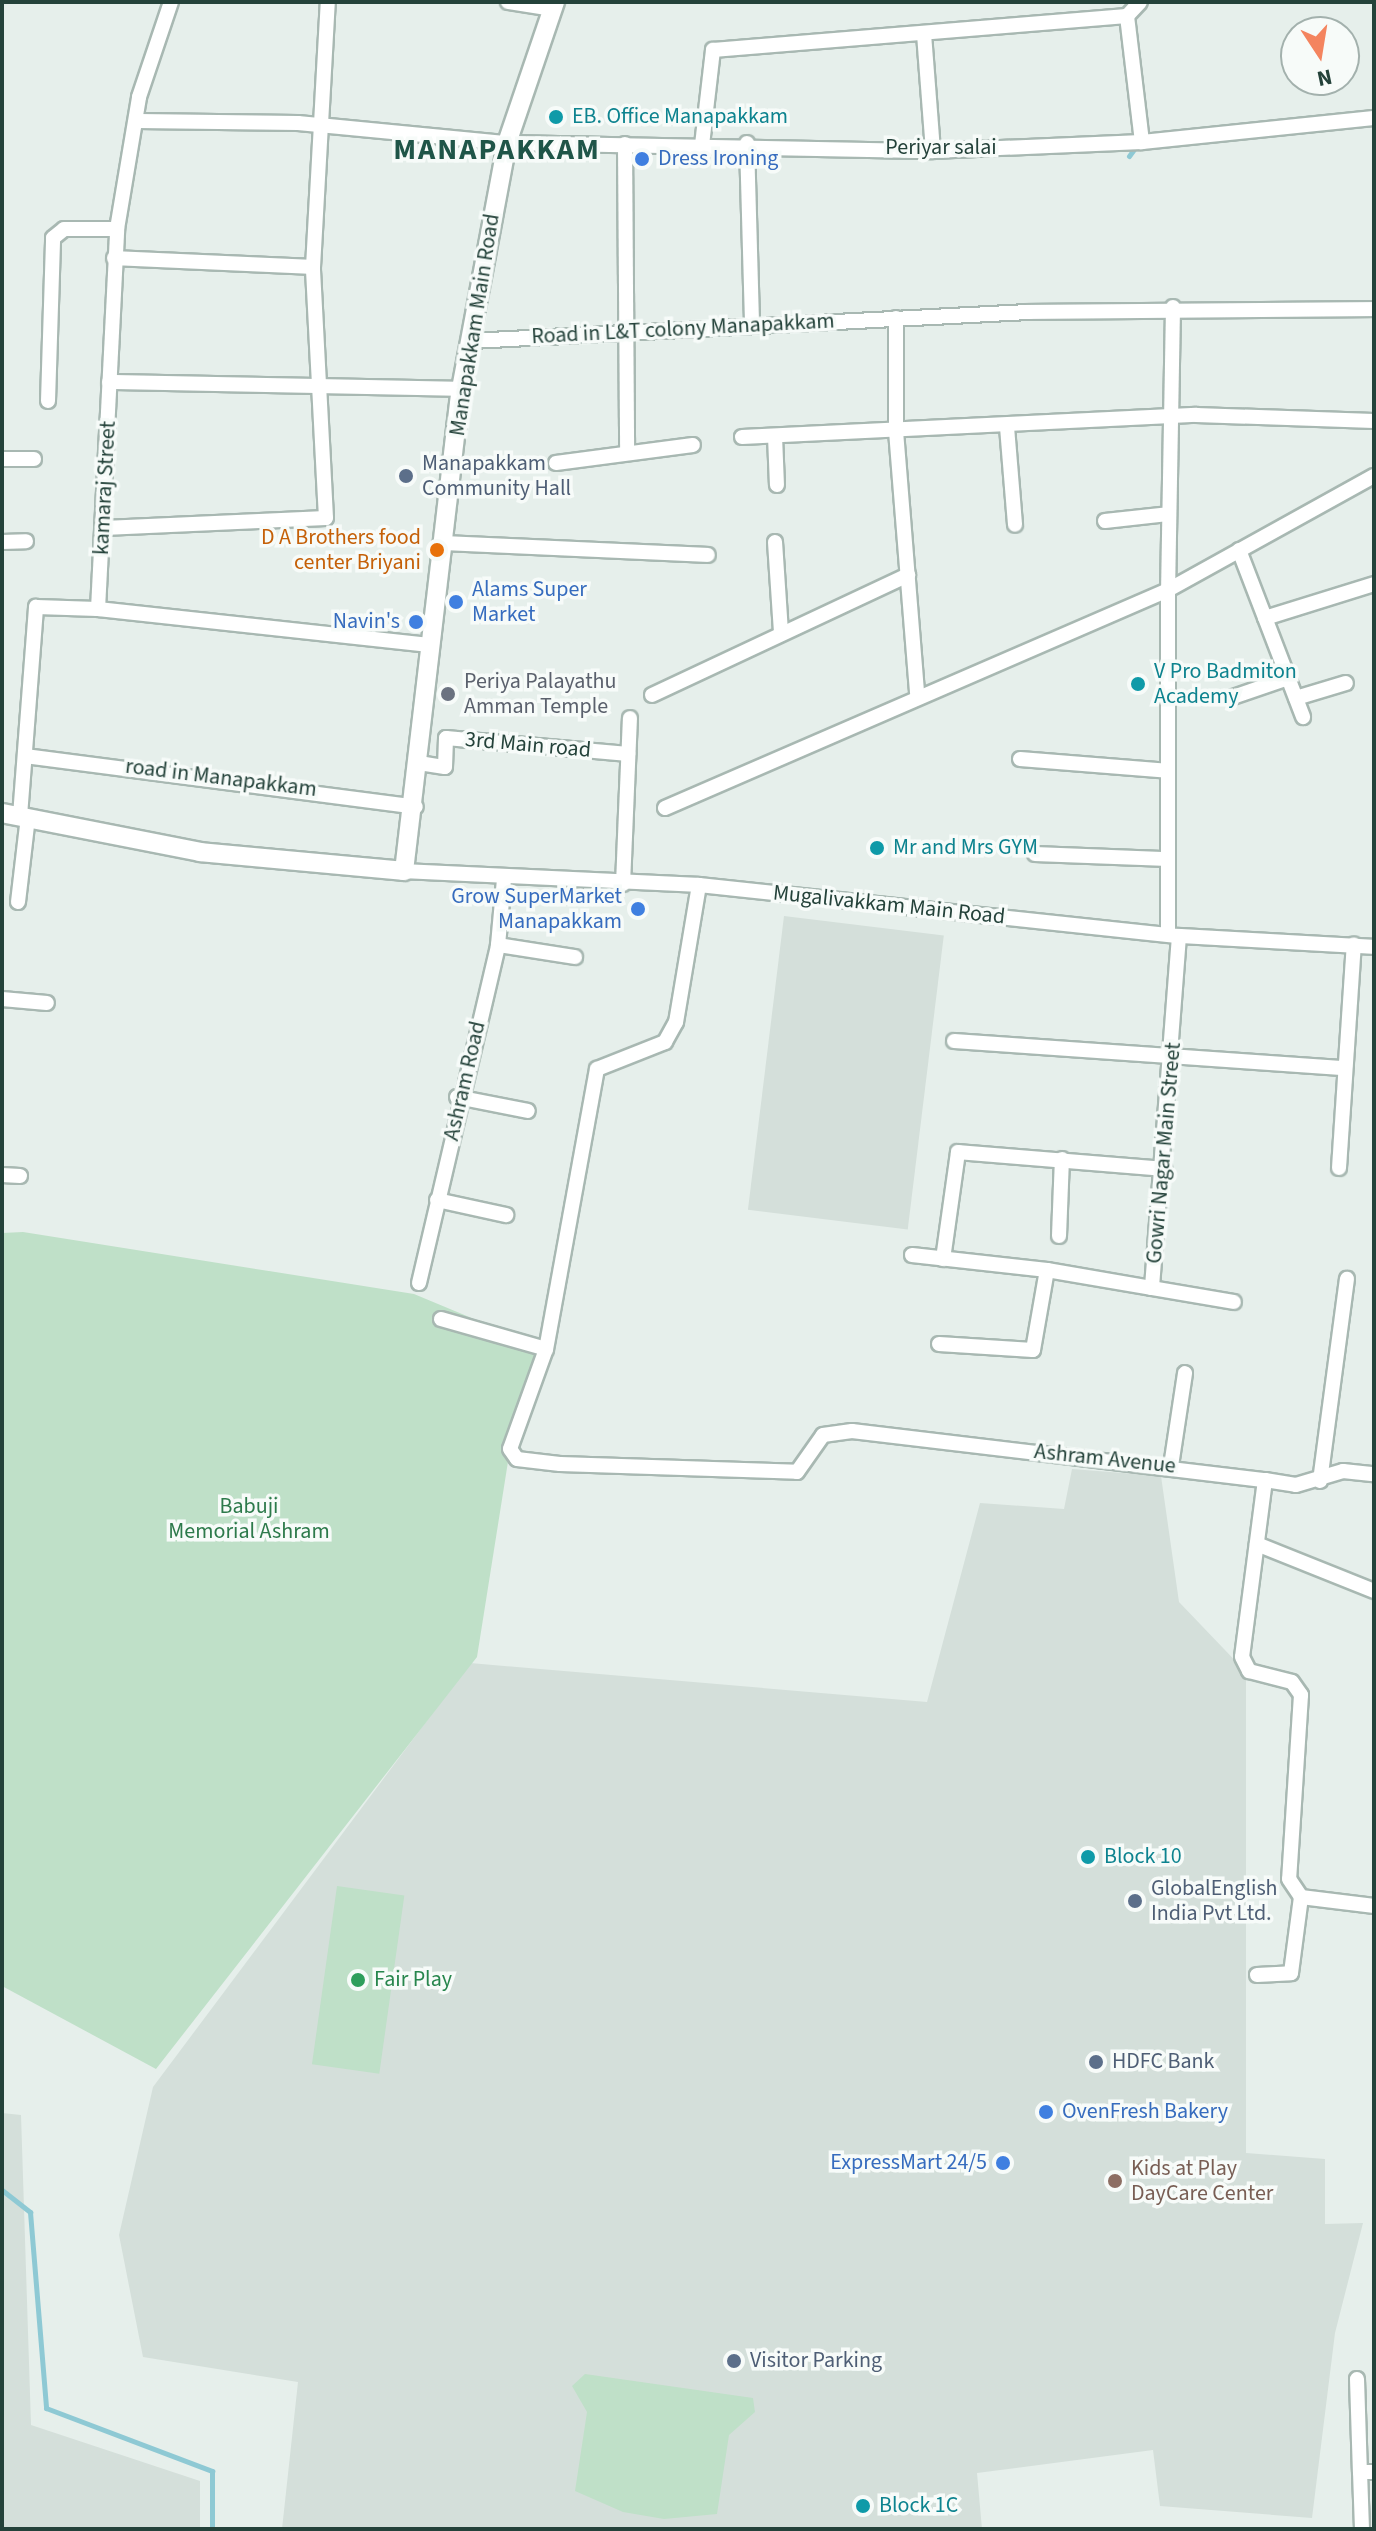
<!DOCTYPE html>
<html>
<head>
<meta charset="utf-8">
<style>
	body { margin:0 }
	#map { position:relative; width:1376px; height:2531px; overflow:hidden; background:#e6efeb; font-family:"Source Sans 3",sans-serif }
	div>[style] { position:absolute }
	.built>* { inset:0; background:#d4dfda; transform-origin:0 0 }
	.green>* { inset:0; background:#bfe0c8; transform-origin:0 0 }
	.stream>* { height:5px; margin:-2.5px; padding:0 2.5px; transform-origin:2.5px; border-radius:2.5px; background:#8ec9d4 }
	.roads { filter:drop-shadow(2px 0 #a8b8b2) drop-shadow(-2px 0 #a8b8b2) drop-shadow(0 2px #a8b8b2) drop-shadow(0 -2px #a8b8b2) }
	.minor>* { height:14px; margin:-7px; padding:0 7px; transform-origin:7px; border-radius:7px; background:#fff }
	.secondary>* { height:18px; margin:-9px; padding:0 9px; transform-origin:9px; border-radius:9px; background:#fff }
	.dots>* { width:22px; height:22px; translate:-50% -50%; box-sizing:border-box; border:4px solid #f7fbf9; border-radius:50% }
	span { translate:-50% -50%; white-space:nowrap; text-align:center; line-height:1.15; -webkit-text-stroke:7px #f7fbf9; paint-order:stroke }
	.culture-label { font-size:22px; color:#0d838f }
	.left { translate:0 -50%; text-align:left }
	.street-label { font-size:22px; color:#24423a }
	.shop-label { font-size:22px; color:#366cbe }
	.right { translate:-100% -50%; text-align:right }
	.service-label { font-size:22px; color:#4e5e75 }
	.food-label { font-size:22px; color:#c56008 }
	.worship-label { font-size:22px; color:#5b616d }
	.park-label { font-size:22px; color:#2d7a4b }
	.leisure-label { font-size:22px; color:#27864d }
	.education-label { font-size:22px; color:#785e54 }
	.district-label { font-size:30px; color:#1f5548; font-weight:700; letter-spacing:2px }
	.frame { position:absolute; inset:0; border:4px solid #24423a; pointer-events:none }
	.north { position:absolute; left:1280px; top:16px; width:80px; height:80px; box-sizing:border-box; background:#f7fbf9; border:2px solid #a3b1ad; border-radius:50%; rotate:168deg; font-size:22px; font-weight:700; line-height:32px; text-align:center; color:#24423a }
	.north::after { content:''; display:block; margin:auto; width:28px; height:36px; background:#f4845f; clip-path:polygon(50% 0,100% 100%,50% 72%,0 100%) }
</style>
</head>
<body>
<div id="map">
	<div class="built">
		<div style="left:784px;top:916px;width:161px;height:296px;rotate:7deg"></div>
		<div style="clip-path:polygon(1072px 1469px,1161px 1476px,1179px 1602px,1246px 1672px,1246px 2153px,1325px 2159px,1325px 2224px,1363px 2223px,1335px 2333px,1312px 2518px,1160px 2506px,1153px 2450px,977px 2473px,982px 2529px,282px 2529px,298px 2382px,143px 2357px,119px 2235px,153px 2087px,470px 1663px,927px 1702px,980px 1503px,1064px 1509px)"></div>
		<div style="clip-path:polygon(2px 2113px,21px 2115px,31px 2425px,200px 2481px,200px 2529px,2px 2529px)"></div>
	</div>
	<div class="green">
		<div style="clip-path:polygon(23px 1232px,414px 1294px,546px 1349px,510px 1449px,477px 1657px,156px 2069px,2px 1986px,2px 1233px)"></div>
		<div style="left:337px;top:1886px;width:68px;height:180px;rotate:8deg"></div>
		<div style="clip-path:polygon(585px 2374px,753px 2398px,755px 2412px,729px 2435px,717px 2514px,664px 2519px,623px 2512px,575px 2491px,587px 2412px,572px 2386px)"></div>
	</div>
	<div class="stream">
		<div style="left:1129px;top:156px;width:14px;rotate:-54deg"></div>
		<div style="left:2px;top:2190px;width:36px;rotate:38deg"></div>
		<div style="left:30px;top:2212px;width:197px;rotate:85.3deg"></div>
		<div style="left:46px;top:2408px;width:178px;rotate:20.8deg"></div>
		<div style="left:212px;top:2471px;width:58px;rotate:90deg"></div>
	</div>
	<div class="roads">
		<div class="minor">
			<div style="left:508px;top:2px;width:45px;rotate:9deg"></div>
			<div style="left:1127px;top:16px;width:127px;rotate:83.2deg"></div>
			<div style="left:924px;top:34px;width:117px;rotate:85.6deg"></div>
			<div style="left:138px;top:121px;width:160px;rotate:0.7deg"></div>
			<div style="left:298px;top:123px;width:210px;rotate:5.5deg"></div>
			<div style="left:507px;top:143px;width:426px;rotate:1.1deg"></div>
			<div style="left:933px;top:151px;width:209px;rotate:-2.5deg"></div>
			<div style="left:1142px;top:142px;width:233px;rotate:-5.9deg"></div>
			<div style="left:747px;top:143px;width:180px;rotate:88.4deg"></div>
			<div style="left:625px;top:144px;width:308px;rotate:89.6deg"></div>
			<div style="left:702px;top:145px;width:96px;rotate:-83.4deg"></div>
			<div style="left:713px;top:50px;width:415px;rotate:-4.7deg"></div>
			<div style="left:1127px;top:16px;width:19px;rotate:-47deg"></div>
			<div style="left:114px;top:258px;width:199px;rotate:2.6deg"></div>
			<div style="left:1173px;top:307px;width:283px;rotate:91deg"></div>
			<div style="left:1168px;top:590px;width:235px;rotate:-29deg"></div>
			<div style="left:896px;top:318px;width:113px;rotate:90deg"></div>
			<div style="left:896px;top:431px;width:264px;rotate:85.4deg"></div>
			<div style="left:471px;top:341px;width:559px;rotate:-2.98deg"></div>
			<div style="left:1029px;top:312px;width:345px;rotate:-0.5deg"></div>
			<div style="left:109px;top:382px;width:352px;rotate:1.1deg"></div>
			<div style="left:48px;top:401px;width:163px;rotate:-88.2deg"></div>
			<div style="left:53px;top:238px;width:14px;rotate:-39deg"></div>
			<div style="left:64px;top:229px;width:53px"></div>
			<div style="left:1007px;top:427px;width:98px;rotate:85.3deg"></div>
			<div style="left:775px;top:436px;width:49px;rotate:87.7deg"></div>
			<div style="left:742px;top:437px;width:455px;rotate:-2.8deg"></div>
			<div style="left:1196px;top:415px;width:178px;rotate:1.9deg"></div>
			<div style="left:2px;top:459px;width:32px"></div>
			<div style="left:556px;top:463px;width:138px;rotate:-7.5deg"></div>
			<div style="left:1105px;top:521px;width:63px;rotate:-6.3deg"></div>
			<div style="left:104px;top:528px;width:222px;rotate:-2.6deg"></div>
			<div style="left:326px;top:518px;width:251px;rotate:-93deg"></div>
			<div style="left:313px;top:267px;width:265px;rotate:-86.8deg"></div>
			<div style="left:2px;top:542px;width:24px;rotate:-2deg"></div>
			<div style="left:775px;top:542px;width:91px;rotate:86.2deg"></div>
			<div style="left:445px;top:543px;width:263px;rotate:2.6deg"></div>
			<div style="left:1239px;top:550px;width:179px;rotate:69deg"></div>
			<div style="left:98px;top:609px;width:331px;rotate:6.2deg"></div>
			<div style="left:1265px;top:618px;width:114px;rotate:-17.3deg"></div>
			<div style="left:652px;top:695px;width:283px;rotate:-25.1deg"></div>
			<div style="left:1233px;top:697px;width:58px;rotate:-19.1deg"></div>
			<div style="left:1296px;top:698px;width:52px;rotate:-16.7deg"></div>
			<div style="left:25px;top:756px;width:394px;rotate:7.4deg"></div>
			<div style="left:1020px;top:759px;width:148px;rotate:4.6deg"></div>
			<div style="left:419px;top:763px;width:26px;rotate:9deg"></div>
			<div style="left:445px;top:767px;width:29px;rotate:-88deg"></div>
			<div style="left:446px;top:738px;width:183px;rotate:5deg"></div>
			<div style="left:665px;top:808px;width:548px;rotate:-23.43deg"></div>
			<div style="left:1168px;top:590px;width:343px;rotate:90deg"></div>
			<div style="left:20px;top:816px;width:210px;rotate:-85.6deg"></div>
			<div style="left:36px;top:607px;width:62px;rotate:1.8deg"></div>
			<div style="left:98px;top:609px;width:380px;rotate:-87.1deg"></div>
			<div style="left:117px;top:229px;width:134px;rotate:-80.5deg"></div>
			<div style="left:139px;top:97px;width:100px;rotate:-71.4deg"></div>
			<div style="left:1035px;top:854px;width:133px;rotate:2.2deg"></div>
			<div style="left:404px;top:871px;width:295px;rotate:2.7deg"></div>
			<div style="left:699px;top:885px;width:483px;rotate:6.1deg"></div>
			<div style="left:1179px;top:936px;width:195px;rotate:3.2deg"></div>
			<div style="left:623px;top:884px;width:166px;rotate:-87.6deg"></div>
			<div style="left:699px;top:885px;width:139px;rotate:99.5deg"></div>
			<div style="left:676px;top:1022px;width:23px;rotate:119deg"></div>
			<div style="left:665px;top:1042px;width:73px;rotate:158.3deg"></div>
			<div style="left:597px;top:1069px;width:285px;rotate:100.3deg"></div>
			<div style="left:546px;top:1349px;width:106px;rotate:109.8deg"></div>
			<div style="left:510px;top:1449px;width:12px;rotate:55deg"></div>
			<div style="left:517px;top:1459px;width:43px;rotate:6.6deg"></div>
			<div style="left:560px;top:1464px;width:237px;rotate:1.9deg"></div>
			<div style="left:797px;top:1472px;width:45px;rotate:-54.9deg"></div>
			<div style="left:823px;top:1435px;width:29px;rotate:-8deg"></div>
			<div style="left:852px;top:1431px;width:416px;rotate:6.8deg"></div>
			<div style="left:1265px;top:1480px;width:178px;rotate:97.4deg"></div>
			<div style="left:1242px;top:1657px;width:16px;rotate:63deg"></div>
			<div style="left:1249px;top:1671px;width:44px;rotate:14.3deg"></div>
			<div style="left:1292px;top:1682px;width:16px;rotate:55deg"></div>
			<div style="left:1301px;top:1695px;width:184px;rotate:93.7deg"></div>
			<div style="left:1289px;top:1879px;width:22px;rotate:56deg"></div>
			<div style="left:1301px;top:1897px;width:74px;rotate:7deg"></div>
			<div style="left:18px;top:902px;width:86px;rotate:-83.3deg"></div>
			<div style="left:1179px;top:936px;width:353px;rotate:94.4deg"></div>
			<div style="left:1152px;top:1288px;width:83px;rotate:9.7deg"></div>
			<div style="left:498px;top:945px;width:78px;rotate:8.9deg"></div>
			<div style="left:2px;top:999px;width:45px;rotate:5.1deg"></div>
			<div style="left:954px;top:1041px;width:392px;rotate:4deg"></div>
			<div style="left:457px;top:1097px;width:72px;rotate:11.2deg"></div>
			<div style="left:1339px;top:1168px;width:224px;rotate:-86.2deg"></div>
			<div style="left:2px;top:1175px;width:18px;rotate:3deg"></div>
			<div style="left:437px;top:1200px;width:71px;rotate:12.3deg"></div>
			<div style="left:1059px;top:1236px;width:77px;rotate:-87.8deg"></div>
			<div style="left:912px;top:1255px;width:136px;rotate:6.3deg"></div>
			<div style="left:943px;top:1259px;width:108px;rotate:-82deg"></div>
			<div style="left:958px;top:1152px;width:207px;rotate:4.7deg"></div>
			<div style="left:419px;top:1283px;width:347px;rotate:-76.8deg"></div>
			<div style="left:498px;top:945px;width:66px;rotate:-84.8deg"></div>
			<div style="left:441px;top:1319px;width:109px;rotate:15.9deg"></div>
			<div style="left:939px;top:1344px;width:94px;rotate:3.7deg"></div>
			<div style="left:1033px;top:1350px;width:81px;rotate:-80.1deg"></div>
			<div style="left:1047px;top:1270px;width:107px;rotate:9.7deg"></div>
			<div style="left:1171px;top:1466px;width:94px;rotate:-81.4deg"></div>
			<div style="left:1265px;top:1480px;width:31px;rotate:9deg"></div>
			<div style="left:1296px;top:1485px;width:49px;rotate:-16.6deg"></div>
			<div style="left:1343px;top:1471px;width:31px;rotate:6deg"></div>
			<div style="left:1320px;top:1481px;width:204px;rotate:-82.4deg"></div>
			<div style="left:1257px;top:1544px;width:126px;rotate:21.9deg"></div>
			<div style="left:1257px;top:1975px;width:34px;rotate:-3deg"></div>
			<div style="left:1291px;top:1973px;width:77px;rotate:-82.5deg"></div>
			<div style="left:1357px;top:2379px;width:93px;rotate:88.2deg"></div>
			<div style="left:1362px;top:2529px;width:57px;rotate:-92deg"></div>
			<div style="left:1360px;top:2472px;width:14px"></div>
		</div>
		<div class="secondary">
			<div style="left:2px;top:813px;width:202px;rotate:11.1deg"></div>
			<div style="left:200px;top:852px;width:205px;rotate:5.3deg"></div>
			<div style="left:404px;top:871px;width:485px;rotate:-83.3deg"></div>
			<div style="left:461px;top:389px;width:250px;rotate:-79.4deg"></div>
			<div style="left:507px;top:143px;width:149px;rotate:-71.2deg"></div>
		</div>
	</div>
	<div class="dots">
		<div style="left:556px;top:117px;background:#0f9aa8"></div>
		<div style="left:642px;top:159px;background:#3f7fe0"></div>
		<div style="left:406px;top:476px;background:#5c6f8a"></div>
		<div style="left:437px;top:550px;background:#e8710a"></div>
		<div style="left:456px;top:602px;background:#3f7fe0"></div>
		<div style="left:416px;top:622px;background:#3f7fe0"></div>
		<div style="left:1138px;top:684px;background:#0f9aa8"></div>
		<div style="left:448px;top:694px;background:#6b7280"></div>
		<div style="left:877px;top:848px;background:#0f9aa8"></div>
		<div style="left:638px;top:909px;background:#3f7fe0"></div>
		<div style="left:1088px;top:1857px;background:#0f9aa8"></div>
		<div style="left:1135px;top:1901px;background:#5c6f8a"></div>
		<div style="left:358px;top:1980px;background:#2e9e5b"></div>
		<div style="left:1096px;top:2062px;background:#5c6f8a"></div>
		<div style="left:1046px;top:2112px;background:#3f7fe0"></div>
		<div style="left:1003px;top:2163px;background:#3f7fe0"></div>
		<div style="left:1115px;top:2181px;background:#8d6e63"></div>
		<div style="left:734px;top:2361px;background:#5c6f8a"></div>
		<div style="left:863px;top:2506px;background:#0f9aa8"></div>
	</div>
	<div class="culture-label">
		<span class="left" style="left:572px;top:117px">EB. Office Manapakkam</span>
		<span class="left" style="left:1154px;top:684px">V Pro Badmiton<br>Academy</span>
		<span class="left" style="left:893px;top:848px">Mr and Mrs GYM</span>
		<span class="left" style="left:1104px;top:1857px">Block 10</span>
		<span class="left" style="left:879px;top:2506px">Block 1C</span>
	</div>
	<div class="street-label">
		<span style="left:941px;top:148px">Periyar salai</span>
		<span style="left:475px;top:325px;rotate:-81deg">Manapakkam Main Road</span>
		<span style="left:683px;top:329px;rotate:-3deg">Road in L&amp;T colony Manapakkam</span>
		<span style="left:105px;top:488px;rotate:-87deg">kamaraj Street</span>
		<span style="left:528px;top:745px;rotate:5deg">3rd Main road</span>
		<span style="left:221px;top:778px;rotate:7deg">road in Manapakkam</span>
		<span style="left:889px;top:905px;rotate:6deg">Mugalivakkam Main Road</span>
		<span style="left:465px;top:1081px;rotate:-77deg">Ashram Road</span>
		<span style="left:1164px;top:1153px;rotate:-85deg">Gowri Nagar Main Street</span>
		<span style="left:1105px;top:1459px;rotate:6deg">Ashram Avenue</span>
	</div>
	<div class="shop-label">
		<span class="left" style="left:658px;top:159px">Dress Ironing</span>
		<span class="left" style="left:472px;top:602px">Alams Super<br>Market</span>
		<span class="right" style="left:400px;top:622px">Navin's</span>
		<span class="right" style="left:622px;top:909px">Grow SuperMarket<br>Manapakkam</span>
		<span class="left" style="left:1062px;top:2112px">OvenFresh Bakery</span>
		<span class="right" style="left:987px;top:2163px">ExpressMart 24/5</span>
	</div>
	<div class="service-label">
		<span class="left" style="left:422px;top:476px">Manapakkam<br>Community Hall</span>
		<span class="left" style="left:1151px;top:1901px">GlobalEnglish<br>India Pvt Ltd.</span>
		<span class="left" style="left:1112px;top:2062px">HDFC Bank</span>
		<span class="left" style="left:750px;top:2361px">Visitor Parking</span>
	</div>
	<div class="food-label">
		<span class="right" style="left:421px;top:550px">D A Brothers food<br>center Briyani</span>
	</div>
	<div class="worship-label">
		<span class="left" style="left:464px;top:694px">Periya Palayathu<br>Amman Temple</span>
	</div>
	<div class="park-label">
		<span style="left:249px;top:1519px">Babuji<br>Memorial Ashram</span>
	</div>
	<div class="leisure-label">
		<span class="left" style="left:374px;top:1980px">Fair Play</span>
	</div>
	<div class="education-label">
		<span class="left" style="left:1131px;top:2181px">Kids at Play<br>DayCare Center</span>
	</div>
	<div class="district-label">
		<span style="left:497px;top:150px">MANAPAKKAM</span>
	</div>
	<div class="frame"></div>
	<div class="north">N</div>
</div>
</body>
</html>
